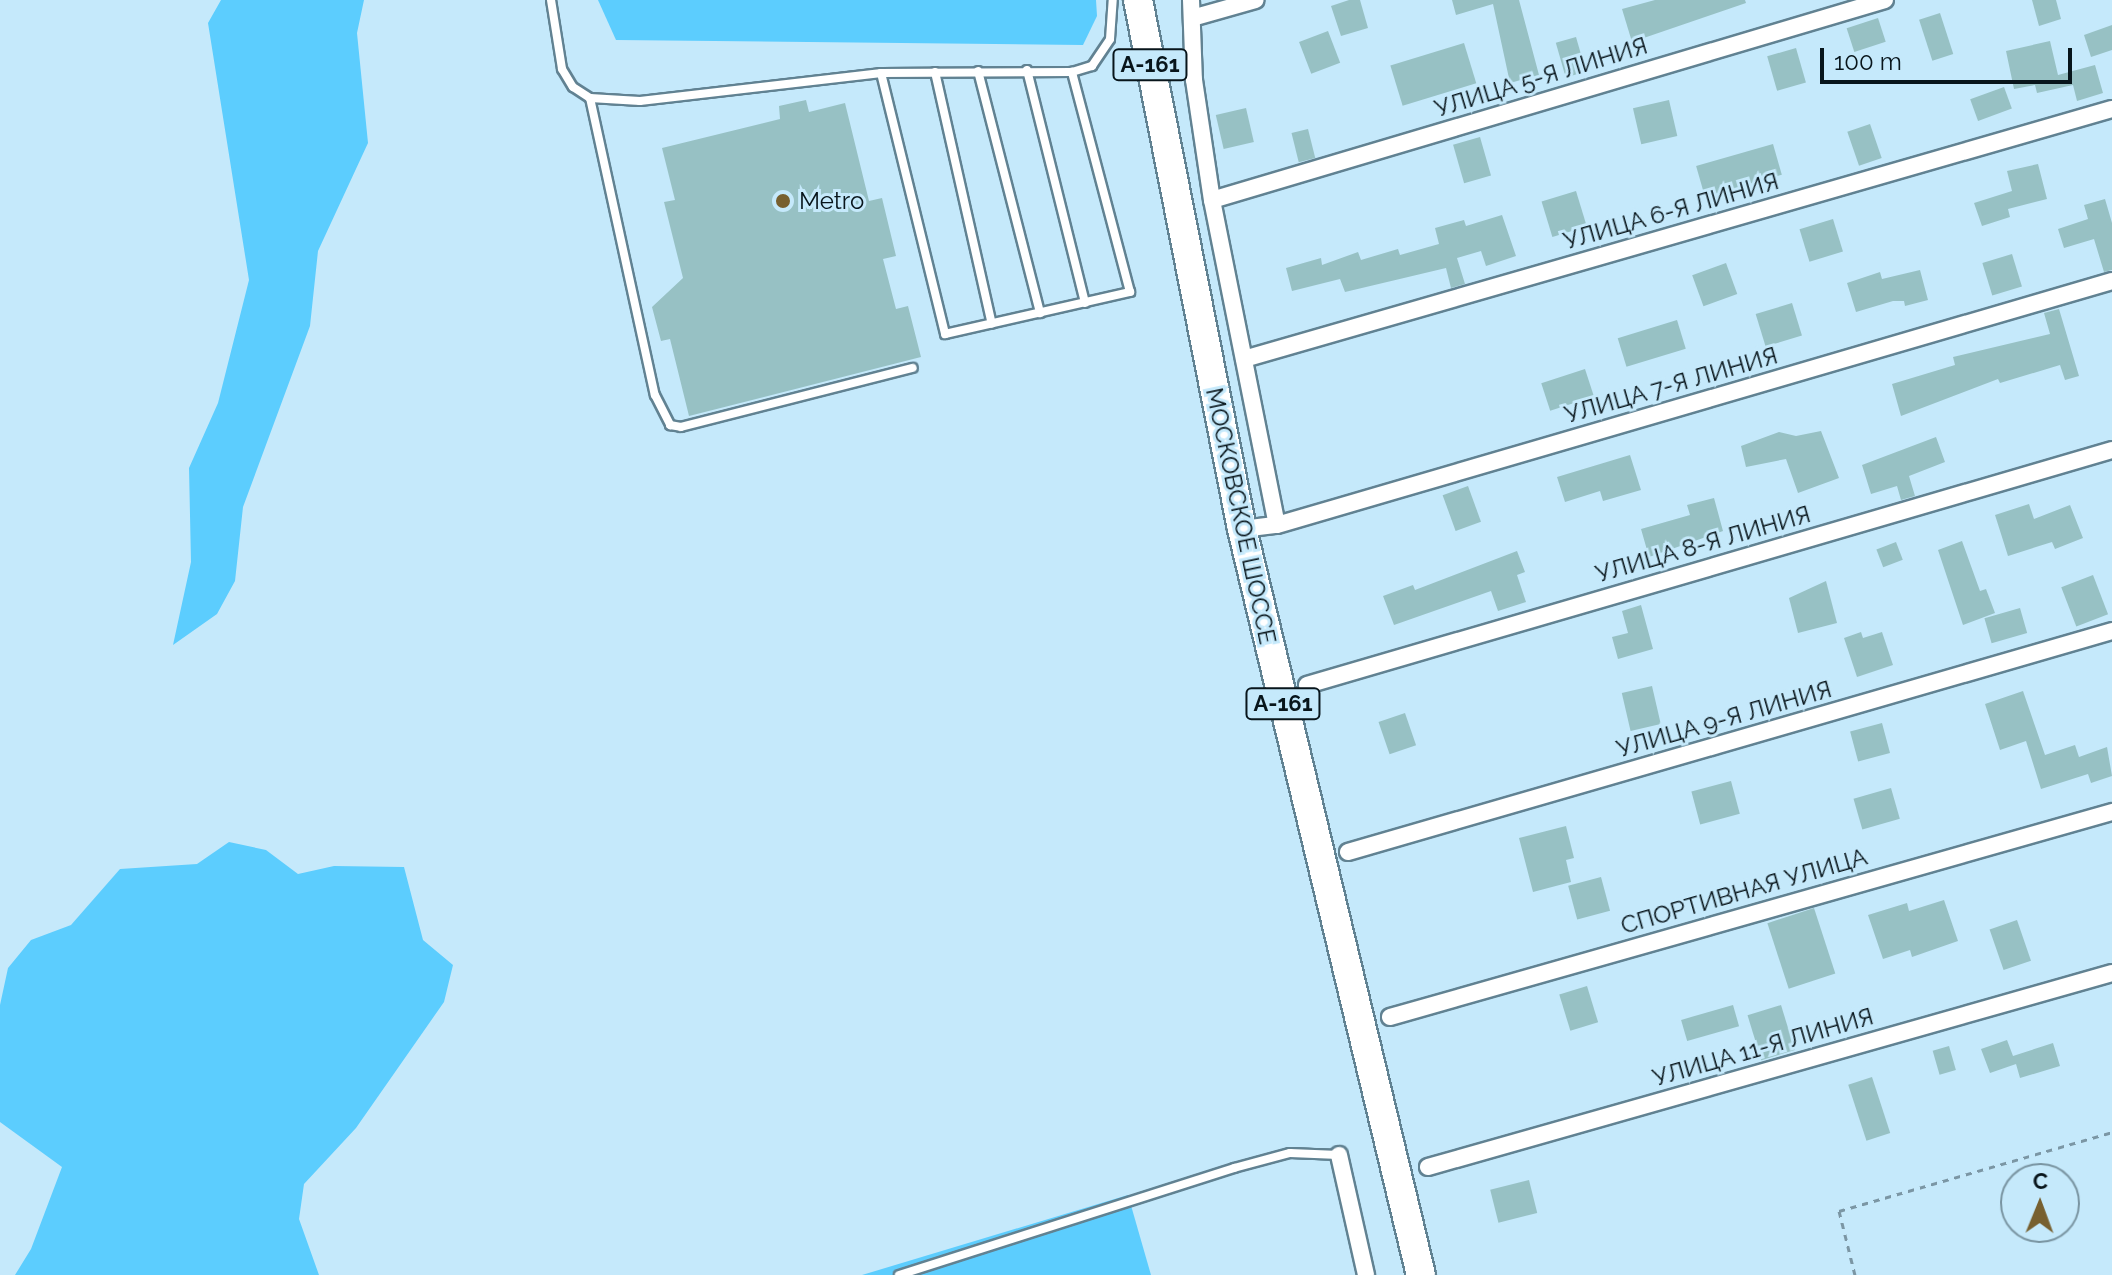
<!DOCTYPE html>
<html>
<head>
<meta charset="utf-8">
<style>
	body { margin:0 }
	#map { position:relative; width:2112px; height:1275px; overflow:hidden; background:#c5e9fb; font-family:Raleway,sans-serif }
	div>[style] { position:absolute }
	.green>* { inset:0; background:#5ccdfe }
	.building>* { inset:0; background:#97c1c4; transform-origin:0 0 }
	.path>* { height:3px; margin-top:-1.5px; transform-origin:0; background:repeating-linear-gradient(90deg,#7b96a4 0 6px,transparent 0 12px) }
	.roads { filter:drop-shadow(2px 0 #618292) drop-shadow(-2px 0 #618292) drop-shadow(0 2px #618292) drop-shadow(0 -2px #618292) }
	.lane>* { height:8px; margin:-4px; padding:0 4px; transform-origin:4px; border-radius:4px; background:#fff }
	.street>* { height:16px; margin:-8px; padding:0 8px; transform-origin:8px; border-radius:8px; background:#fff }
	.highway>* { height:28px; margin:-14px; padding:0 14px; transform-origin:14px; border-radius:14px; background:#fff }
	.dots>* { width:22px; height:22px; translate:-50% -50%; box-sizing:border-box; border:4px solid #c5e9fb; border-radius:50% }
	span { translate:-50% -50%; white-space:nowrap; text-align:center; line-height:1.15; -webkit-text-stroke:6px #c5e9fb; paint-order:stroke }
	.shield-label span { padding:2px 6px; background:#c5e9fb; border:2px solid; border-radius:6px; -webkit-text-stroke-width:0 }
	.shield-label { font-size:22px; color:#08151b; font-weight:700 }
	.street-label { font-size:24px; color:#08151b }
	.poi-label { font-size:24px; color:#08151b }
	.left { translate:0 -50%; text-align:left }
	.north { position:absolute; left:2000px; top:1163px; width:80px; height:80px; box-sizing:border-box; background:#c5e9fb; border:2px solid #7994a1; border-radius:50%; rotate:1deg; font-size:22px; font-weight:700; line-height:32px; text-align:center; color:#08151b }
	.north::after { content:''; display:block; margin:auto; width:28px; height:36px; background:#776030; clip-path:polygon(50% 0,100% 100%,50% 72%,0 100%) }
	.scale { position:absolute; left:1820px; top:48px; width:252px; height:36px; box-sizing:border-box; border:4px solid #08151b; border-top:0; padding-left:10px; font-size:24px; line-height:28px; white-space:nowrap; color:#08151b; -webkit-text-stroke:6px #c5e9fb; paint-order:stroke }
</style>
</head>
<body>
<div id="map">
	<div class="green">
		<div style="clip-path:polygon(221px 0,364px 0,357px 33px,368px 143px,318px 251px,310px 326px,243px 507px,235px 581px,217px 614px,173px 645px,191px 562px,189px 468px,218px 403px,249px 280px,208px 23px)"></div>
		<div style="clip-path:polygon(598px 0,1096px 0,1097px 16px,1083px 45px,616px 40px)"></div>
		<div style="clip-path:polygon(229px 842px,266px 850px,298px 874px,334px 866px,404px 867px,423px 940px,453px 965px,444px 1002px,356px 1128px,304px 1184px,299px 1219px,319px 1275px,15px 1275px,31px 1249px,62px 1167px,0 1122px,0 1005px,8px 968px,31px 940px,71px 925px,120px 869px,197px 864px)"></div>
		<div style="clip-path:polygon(1128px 1195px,1151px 1275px,862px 1275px)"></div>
	</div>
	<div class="building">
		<div style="clip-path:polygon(1349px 0,1360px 0,1368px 28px,1341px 36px,1331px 6px)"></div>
		<div style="clip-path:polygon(1452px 0,1519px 0,1539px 75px,1510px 83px,1493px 4px,1456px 15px)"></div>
		<div style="clip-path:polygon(1655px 0,1745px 0,1746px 3px,1632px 42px,1622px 9px)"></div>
		<div style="clip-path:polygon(2032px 0,2056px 0,2061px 19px,2039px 26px)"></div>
		<div style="left:1940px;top:13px;width:43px;height:22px;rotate:72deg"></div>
		<div style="left:1878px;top:18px;width:25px;height:33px;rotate:72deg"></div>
		<div style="clip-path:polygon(2112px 25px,2112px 50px,2091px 57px,2084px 35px)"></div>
		<div style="left:1328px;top:31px;width:34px;height:31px;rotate:69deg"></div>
		<div style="left:1576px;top:37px;width:36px;height:21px;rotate:74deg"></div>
		<div style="clip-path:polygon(2050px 41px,2058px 75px,2095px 65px,2103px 93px,2077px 101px,2073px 85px,2037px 93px,2035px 85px,2014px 89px,2006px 51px)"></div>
		<div style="left:1464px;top:43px;width:42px;height:77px;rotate:73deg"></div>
		<div style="left:1796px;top:48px;width:36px;height:30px;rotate:74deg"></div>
		<div style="left:2004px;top:87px;width:23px;height:36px;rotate:70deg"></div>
		<div style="clip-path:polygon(806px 100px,809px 112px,845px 103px,869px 201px,882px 198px,896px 256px,883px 259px,896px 309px,908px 306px,921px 357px,689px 416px,670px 339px,661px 341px,652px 307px,683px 278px,664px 202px,675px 200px,662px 148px,780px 119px,779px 106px)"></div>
		<div style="left:1669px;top:100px;width:37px;height:37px;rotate:77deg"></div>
		<div style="left:1246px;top:108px;width:35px;height:31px;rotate:77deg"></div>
		<div style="left:1870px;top:124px;width:36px;height:24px;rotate:71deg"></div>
		<div style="left:1308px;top:129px;width:30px;height:17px;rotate:76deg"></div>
		<div style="left:1480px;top:137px;width:40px;height:28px;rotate:74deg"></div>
		<div style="left:1773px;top:144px;width:32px;height:80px;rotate:74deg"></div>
		<div style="clip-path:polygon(2038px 164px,2047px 199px,2008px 209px,2010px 217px,1982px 226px,1974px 203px,2012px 191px,2007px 171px)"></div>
		<div style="left:1576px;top:191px;width:37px;height:36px;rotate:73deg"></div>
		<div style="clip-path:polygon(2105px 199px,2112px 223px,2112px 270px,2104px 272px,2094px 239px,2064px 248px,2058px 229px,2088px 219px,2084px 205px)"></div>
		<div style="clip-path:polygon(1502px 215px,1516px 256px,1486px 266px,1481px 251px,1457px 258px,1465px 284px,1451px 288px,1446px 268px,1345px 292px,1340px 279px,1292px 291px,1286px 268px,1321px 258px,1322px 265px,1358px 252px,1361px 260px,1398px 249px,1400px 255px,1439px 244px,1435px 228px,1464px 220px,1466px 226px)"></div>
		<div style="left:1833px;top:219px;width:34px;height:35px;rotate:73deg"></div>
		<div style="left:2012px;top:254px;width:34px;height:31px;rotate:73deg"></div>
		<div style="left:1726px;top:263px;width:33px;height:36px;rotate:70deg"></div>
		<div style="clip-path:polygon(1920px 270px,1928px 300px,1905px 306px,1904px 301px,1893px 301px,1856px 312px,1847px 283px,1880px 272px,1882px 279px)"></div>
		<div style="left:1792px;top:303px;width:34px;height:38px;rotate:73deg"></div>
		<div style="clip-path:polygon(2059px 309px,2079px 376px,2065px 380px,2060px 365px,2000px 383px,1998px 379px,1901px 416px,1892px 384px,1955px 365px,1953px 357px,2050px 334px,2044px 313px)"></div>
		<div style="left:1677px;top:320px;width:30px;height:62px;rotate:73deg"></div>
		<div style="left:1585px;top:369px;width:29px;height:46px;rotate:72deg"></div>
		<div style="clip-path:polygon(1821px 431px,1839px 478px,1798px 493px,1786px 459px,1746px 467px,1741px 446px,1779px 432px,1796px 436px)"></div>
		<div style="clip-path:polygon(1936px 437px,1945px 462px,1909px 476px,1915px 496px,1901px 500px,1897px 486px,1871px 494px,1862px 465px)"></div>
		<div style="clip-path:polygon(1630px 455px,1641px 490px,1603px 501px,1600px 491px,1565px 502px,1557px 477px)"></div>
		<div style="left:1468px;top:486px;width:38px;height:27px;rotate:70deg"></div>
		<div style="clip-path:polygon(1714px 498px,1723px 531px,1649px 557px,1641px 529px,1690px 515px,1687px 505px)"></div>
		<div style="clip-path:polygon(2029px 504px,2034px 519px,2070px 505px,2083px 538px,2055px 549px,2052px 542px,2008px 556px,1995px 515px)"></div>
		<div style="clip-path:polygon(1962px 541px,1980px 591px,1986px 589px,1995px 613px,1963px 625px,1938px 550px)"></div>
		<div style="left:1896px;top:542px;width:19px;height:21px;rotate:69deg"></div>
		<div style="clip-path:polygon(1517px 551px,1525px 572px,1517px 575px,1526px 602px,1498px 611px,1491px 591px,1394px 625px,1383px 596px,1413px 585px,1415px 590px)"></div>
		<div style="left:2093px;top:575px;width:42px;height:34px;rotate:69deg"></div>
		<div style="clip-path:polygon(1826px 581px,1837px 623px,1798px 633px,1789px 598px)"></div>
		<div style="clip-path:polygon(1641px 605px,1653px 649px,1618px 659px,1612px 637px,1628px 633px,1622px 611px)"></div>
		<div style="left:2020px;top:608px;width:26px;height:37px;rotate:74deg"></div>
		<div style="clip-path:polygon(1861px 632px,1863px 638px,1882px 632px,1893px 665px,1857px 677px,1844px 638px)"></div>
		<div style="left:1652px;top:686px;width:39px;height:31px;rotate:77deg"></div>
		<div style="clip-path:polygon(2023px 691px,2045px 755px,2075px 745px,2079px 757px,2107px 747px,2112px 776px,2091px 783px,2088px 774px,2041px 789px,2026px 741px,2000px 750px,1985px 704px)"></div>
		<div style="left:1405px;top:713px;width:34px;height:28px;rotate:71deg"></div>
		<div style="left:1882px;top:723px;width:31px;height:33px;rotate:75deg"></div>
		<div style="left:1731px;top:781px;width:34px;height:41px;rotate:75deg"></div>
		<div style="left:1891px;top:788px;width:32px;height:39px;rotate:74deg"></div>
		<div style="clip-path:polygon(1566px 826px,1574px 858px,1566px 860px,1571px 882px,1533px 892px,1519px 838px)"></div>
		<div style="left:1601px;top:877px;width:35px;height:34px;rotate:75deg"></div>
		<div style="clip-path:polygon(1944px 900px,1958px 941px,1912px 957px,1910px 950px,1883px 959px,1868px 915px,1907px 903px,1909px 911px)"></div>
		<div style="left:1814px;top:908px;width:69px;height:49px;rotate:72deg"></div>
		<div style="left:2017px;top:920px;width:43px;height:29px;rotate:71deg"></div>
		<div style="left:1587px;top:986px;width:38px;height:29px;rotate:73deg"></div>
		<div style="left:1733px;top:1005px;width:22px;height:54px;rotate:74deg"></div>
		<div style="left:1781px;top:1005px;width:47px;height:35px;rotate:73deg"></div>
		<div style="clip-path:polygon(2007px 1040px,2013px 1056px,2053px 1043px,2060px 1066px,2020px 1078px,2016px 1064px,1990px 1073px,1981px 1049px)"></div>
		<div style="left:1949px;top:1046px;width:25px;height:17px;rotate:74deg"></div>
		<div style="left:1872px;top:1077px;width:59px;height:25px;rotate:72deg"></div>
		<div style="left:1529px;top:1180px;width:34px;height:40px;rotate:76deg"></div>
	</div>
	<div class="path">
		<div style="left:1855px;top:1275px;width:66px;rotate:-104deg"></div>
		<div style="left:1839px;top:1211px;width:284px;rotate:-16.1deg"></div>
	</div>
	<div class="roads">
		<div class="lane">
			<div style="left:551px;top:0;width:70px;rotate:80.9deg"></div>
			<div style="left:562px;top:69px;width:21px;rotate:59deg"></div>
			<div style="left:573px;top:87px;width:20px;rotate:33deg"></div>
			<div style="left:590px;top:98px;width:50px;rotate:3.4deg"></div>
			<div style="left:640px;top:101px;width:243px;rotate:-6.6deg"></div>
			<div style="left:881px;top:73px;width:191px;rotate:-0.3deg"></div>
			<div style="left:1072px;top:72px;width:21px;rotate:-17deg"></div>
			<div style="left:1092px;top:66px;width:32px;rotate:-56deg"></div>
			<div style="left:1110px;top:39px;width:39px;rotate:-86deg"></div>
			<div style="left:1027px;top:70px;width:240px;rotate:76deg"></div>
			<div style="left:978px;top:71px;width:250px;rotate:75.6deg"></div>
			<div style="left:935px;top:72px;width:258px;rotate:77.3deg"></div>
			<div style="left:881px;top:73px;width:269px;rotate:76.2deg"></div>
			<div style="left:945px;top:334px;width:190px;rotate:-12.8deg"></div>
			<div style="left:1130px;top:292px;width:228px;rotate:-104.8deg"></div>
			<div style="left:590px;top:98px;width:304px;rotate:77.7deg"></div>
			<div style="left:655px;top:395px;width:34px;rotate:63deg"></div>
			<div style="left:670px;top:425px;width:11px;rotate:10deg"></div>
			<div style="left:681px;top:427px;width:239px;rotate:-14.3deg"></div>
			<div style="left:899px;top:1275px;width:352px;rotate:-17.7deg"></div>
			<div style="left:1234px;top:1168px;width:58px;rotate:-15deg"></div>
			<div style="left:1290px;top:1153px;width:49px;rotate:2.3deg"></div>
		</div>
		<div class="street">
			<div style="left:1191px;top:0;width:80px;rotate:87.9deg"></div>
			<div style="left:1194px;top:80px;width:121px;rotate:81.5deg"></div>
			<div style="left:1212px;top:200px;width:331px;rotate:78.7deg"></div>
			<div style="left:1192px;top:18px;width:66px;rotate:-15.7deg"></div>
			<div style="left:1212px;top:200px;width:702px;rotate:-16.55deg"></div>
			<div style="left:1244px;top:359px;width:903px;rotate:-16.07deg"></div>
			<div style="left:1242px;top:529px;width:35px;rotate:-7deg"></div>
			<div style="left:1277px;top:525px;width:870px;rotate:-16.29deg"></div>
			<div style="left:1307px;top:685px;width:839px;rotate:-16.27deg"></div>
			<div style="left:1348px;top:852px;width:795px;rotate:-16.13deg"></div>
			<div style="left:1390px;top:1017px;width:751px;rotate:-15.85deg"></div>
			<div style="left:1339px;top:1155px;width:123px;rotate:77.3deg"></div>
			<div style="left:1428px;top:1167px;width:711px;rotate:-15.83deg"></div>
		</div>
		<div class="highway">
			<div style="left:1138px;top:0;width:539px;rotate:78.88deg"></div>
			<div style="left:1242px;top:529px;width:767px;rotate:76.51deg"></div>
		</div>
	</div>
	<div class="dots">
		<div style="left:783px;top:201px;background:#776030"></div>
	</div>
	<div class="shield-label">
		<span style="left:1150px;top:65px">А-161</span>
		<span style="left:1283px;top:704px">А-161</span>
	</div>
	<div class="street-label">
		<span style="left:1541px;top:77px;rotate:-17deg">УЛИЦА 5-Я ЛИНИЯ</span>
		<span style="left:1671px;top:211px;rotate:-16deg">УЛИЦА 6-Я ЛИНИЯ</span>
		<span style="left:1671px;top:385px;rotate:-16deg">УЛИЦА 7-Я ЛИНИЯ</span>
		<span style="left:1241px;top:516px;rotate:78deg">МОСКОВСКОЕ ШОССЕ</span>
		<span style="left:1703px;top:544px;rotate:-16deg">УЛИЦА 8-Я ЛИНИЯ</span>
		<span style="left:1724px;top:719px;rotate:-16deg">УЛИЦА 9-Я ЛИНИЯ</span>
		<span style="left:1744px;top:891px;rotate:-16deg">СПОРТИВНАЯ УЛИЦА</span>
		<span style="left:1763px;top:1047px;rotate:-16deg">УЛИЦА 11-Я ЛИНИЯ</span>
	</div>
	<div class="poi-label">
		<span class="left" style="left:799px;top:201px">Metro</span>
	</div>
	<div class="north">С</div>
	<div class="scale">100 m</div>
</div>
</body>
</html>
